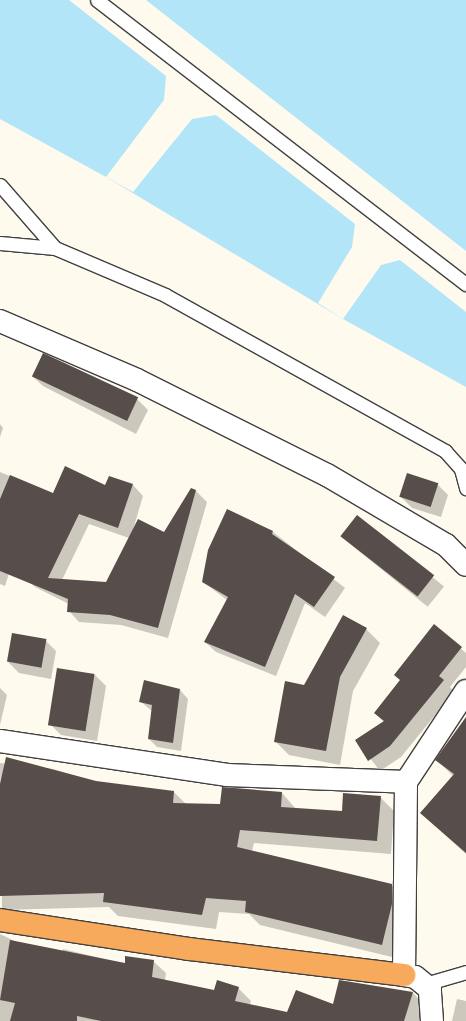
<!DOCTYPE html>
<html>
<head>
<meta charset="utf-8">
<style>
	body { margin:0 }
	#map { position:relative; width:466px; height:1021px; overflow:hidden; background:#fffaee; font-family:Spectral,serif }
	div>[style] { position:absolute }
	.water>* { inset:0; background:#b2e5f7 }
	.pier>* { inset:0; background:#fffaee }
	.shadow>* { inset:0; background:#0003; transform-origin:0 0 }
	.building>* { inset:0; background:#574d4a; transform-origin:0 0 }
	.roads { filter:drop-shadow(1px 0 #414141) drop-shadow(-1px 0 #414141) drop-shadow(0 1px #414141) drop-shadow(0 -1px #414141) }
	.service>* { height:13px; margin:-6.5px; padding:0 6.5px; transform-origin:6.5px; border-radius:6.5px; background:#fff }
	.minor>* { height:22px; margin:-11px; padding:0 11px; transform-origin:11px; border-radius:11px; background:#fff }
	.trunk>* { height:22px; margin:-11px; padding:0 11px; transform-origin:11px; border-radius:11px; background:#f8aa5c }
	span { translate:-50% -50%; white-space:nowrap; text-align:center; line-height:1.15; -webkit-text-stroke:4px #fff; paint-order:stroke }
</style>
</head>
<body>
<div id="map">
	<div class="water">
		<div style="clip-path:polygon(0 0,466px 0,466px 387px,343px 319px,106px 177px,0 119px)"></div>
	</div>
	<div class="pier">
		<div style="clip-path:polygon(69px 0,146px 0,466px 251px,466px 312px,400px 260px,381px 265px,343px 319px,318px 303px,352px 247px,355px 224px,216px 115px,192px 119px,133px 192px,106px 177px,164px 100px,166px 76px)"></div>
	</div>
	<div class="shadow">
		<div style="clip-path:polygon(44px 355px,137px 399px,148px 410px,136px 434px,43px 386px,32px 376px)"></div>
		<div style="clip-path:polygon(0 424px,3px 428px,0 437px)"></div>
		<div style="clip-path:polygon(evenodd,0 472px,54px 494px,106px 486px,109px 477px,133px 485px,143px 496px,132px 533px,164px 533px,192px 489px,196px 491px,207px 502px,168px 638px,121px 625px,79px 622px,69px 611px,69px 604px,35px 587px,24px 577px,21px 535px,5px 586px,0 584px,0 472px,89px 524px,129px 538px,106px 583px,62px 580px,89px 524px)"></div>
		<div style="clip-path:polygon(437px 484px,448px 495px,441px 517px,412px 508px,401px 497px)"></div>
		<div style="clip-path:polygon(228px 510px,273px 532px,345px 588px,325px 617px,305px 603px,276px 676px,216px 652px,205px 642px,227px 600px,203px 582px)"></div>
		<div style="left:357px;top:516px;width:112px;height:26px;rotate:39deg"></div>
		<div style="clip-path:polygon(434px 626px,466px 653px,466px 667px,450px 687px,454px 692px,401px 757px,380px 771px,356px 740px,384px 722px,375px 713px,400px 680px)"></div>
		<div style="clip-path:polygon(366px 629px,380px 643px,353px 691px,340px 765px,289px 755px,275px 741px)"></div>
		<div style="clip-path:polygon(45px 640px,56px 651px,51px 679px,19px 673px,8px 662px)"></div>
		<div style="clip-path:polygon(95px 675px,106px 686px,97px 741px,61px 735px,50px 724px)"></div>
		<div style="clip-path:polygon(0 688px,7px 695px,0 725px)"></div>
		<div style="clip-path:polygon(180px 690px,188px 699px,181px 751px,157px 747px,149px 739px,152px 711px,140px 701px)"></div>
		<div style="clip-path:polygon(466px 719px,466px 854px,421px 813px,453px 776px,437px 760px)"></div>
		<div style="clip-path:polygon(0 763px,53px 769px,96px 782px,174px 792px,186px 804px,221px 806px,223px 788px,282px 793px,296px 809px,343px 812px,380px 797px,394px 811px,391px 854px,254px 843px,252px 851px,392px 885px,406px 899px,396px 958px,260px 925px,249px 914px,219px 912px,216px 929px,118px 916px,109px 907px,2px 910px)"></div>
		<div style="clip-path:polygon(0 934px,21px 944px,62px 954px,63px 949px,125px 964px,153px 961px,166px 973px,165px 981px,214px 991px,238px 988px,251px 1001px,250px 1005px,288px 1013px,413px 993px,425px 1006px,421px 1021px,0 1021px)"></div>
		<div style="clip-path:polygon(457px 999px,466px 1001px,466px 1021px,452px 1021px)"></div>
	</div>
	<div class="building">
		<div style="left:43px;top:353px;width:105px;height:26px;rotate:25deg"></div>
		<div style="clip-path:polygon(65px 466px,105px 485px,109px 476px,133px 484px,118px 528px,79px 514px,48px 578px,106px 582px,138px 519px,164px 532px,191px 488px,196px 490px,158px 628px,110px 615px,67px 612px,68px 599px,0 571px,0 499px,10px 475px,53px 493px)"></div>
		<div style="left:407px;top:473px;width:33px;height:25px;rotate:18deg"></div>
		<div style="clip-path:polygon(227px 509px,273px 531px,272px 534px,335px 577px,314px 607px,295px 594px,265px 667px,204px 642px,228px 597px,202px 582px,208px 550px)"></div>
		<div style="left:357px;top:515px;width:98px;height:27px;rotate:38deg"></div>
		<div style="clip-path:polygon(343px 615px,367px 628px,340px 677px,326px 751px,274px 742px,285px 681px,304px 685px)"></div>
		<div style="clip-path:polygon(434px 624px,462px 647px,439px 676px,444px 680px,390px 746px,368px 761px,355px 740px,384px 721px,374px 713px,400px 680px,394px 675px)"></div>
		<div style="left:12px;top:633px;width:35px;height:29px;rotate:10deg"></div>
		<div style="left:57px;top:668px;width:38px;height:58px;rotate:9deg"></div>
		<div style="clip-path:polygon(144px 680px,180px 689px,173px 743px,148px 739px,152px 705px,139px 702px)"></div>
		<div style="clip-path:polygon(466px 717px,466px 853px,420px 813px,454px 774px,435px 760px)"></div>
		<div style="clip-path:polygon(6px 757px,96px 781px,174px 791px,173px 803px,220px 804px,222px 787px,282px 792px,281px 807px,342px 811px,343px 793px,381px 796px,377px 841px,240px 830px,237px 847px,392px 884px,392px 904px,382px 945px,245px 912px,246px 901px,206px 898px,202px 915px,103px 902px,104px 893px,0 896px,0 784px)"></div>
		<div style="clip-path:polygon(10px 940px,125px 963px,125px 956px,154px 960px,152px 977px,214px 990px,217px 980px,239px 987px,235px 1001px,287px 1012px,296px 990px,333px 1004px,339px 980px,413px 992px,404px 1021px,101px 1021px,77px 1016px,77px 1021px,10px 1021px,15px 1003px,0 1000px)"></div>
	</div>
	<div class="roads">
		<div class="service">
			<div style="left:97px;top:0;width:466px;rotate:37.6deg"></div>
			<div style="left:0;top:185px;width:84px;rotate:48.9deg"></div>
			<div style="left:0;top:243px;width:55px;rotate:5.2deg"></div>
			<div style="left:55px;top:248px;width:120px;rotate:23.1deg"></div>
			<div style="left:165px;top:295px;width:321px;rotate:29.1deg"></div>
			<div style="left:445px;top:451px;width:24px;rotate:48deg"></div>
			<div style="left:461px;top:469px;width:20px;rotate:75deg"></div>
			<div style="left:425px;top:984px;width:43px;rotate:-16.3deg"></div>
		</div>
		<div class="minor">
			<div style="left:0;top:321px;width:149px;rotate:23.3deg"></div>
			<div style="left:137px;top:380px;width:212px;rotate:26.6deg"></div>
			<div style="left:327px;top:475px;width:138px;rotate:30.5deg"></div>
			<div style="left:446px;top:545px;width:28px;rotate:45deg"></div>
			<div style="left:0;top:741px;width:230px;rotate:8.5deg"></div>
			<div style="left:227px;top:775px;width:179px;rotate:2.2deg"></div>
			<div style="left:432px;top:1021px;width:32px;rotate:-94deg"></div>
			<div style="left:430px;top:989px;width:19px;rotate:-141deg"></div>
			<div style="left:415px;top:977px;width:11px;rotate:-170deg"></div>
			<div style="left:404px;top:975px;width:193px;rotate:-89.4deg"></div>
			<div style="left:406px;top:782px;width:109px;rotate:-56.6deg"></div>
		</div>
		<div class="trunk">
			<div style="left:0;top:920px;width:191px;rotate:8.7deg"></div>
			<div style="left:189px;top:949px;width:217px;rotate:6.9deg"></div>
		</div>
	</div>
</div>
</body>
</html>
